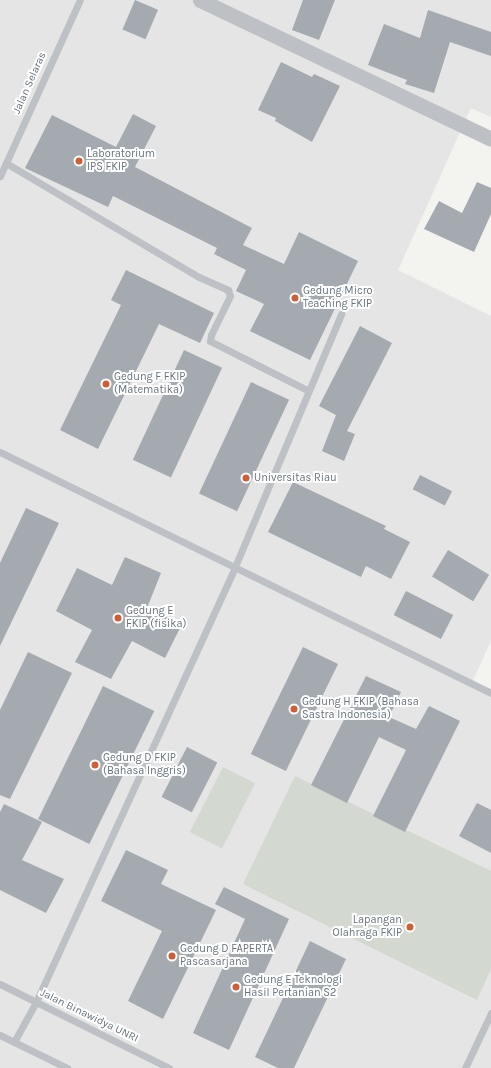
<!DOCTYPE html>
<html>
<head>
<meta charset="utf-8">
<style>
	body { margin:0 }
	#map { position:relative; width:491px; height:1068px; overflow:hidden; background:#f3f4f0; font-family:Karla,sans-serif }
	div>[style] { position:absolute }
	.built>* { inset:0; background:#e4e5e4 }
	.green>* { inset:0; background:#d3d8d0; transform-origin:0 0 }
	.building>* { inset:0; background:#a4aab0; transform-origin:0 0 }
	.lane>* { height:7px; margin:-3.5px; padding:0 3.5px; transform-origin:3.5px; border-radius:3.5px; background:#bdc0c4 }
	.street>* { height:15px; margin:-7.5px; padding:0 7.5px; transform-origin:7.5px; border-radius:7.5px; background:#bdc0c4 }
	.dots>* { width:11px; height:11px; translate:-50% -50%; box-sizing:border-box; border:2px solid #fff; border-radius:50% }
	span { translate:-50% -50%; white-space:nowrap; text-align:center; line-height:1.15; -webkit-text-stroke:4px #fff; paint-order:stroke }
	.street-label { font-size:11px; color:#66727e }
	.poi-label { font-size:11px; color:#66727e }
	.left { translate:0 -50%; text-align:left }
	.right { translate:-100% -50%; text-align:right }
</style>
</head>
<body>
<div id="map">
	<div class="built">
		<div style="clip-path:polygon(0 0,491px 0,491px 117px,471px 108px,398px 270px,491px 316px,491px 641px,470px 687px,491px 697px,491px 1068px,0 1068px)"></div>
	</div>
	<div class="green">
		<div style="left:223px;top:767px;width:36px;height:73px;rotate:27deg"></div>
		<div style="clip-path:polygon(295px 776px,491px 871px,491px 969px,477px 1000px,243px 884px)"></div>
	</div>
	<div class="building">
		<div style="left:135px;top:0;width:25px;height:32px;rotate:23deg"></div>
		<div style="clip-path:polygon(303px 0,335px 0,319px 40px,292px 30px)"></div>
		<div style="clip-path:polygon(428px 10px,491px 32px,491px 56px,450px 42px,434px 93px,405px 84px,407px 80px,368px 65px,384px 24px,420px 38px)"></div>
		<div style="clip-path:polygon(281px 62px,312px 77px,314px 74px,340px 86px,312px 142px,275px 121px,276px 118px,258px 110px)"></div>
		<div style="clip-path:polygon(133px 114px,156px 126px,135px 167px,252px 228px,243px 245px,284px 264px,299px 232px,358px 261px,310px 360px,250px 331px,264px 304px,236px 291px,246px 270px,214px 254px,217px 248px,113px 196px,108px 207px,25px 168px,52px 115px,116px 147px)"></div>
		<div style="clip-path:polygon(477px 182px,491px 188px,491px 214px,474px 252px,424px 229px,439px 201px,462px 213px)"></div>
		<div style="clip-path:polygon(126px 270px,214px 313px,200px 343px,159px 324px,98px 449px,60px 430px,121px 305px,111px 300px)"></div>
		<div style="clip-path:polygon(360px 326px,392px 343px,347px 431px,355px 434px,344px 461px,322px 451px,336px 415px,319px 406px)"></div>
		<div style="left:184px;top:350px;width:42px;height:121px;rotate:25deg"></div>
		<div style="left:251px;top:382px;width:42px;height:123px;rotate:25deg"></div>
		<div style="left:420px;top:475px;width:36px;height:16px;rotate:27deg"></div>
		<div style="clip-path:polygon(293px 482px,386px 526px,384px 529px,410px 542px,391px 579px,366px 566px,361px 577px,268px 532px)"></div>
		<div style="clip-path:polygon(26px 508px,59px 523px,0 646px,0 563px)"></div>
		<div style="left:448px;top:550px;width:48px;height:31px;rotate:31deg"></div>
		<div style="clip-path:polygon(125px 557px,161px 573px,147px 608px,182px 624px,165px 658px,132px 641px,111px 679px,75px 662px,92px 630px,56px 611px,77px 568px,112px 585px)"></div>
		<div style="left:406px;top:591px;width:53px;height:27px;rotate:27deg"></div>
		<div style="left:303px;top:647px;width:39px;height:119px;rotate:26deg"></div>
		<div style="clip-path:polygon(28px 652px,72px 673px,10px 799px,0 795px,0 710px)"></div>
		<div style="clip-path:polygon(366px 676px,401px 692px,389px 717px,416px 729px,429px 706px,460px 721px,405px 832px,373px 816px,406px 750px,379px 737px,347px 803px,311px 785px)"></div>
		<div style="left:103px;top:686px;width:57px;height:148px;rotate:26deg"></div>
		<div style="left:187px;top:747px;width:34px;height:56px;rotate:27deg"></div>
		<div style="clip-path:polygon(477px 803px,491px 810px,491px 853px,459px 836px)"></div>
		<div style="clip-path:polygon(4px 804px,42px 822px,22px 860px,64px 879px,46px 913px,0 890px,0 812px)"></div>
		<div style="clip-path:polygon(126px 850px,168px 870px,161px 884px,216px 910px,163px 1019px,128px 1001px,162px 931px,101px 901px)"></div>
		<div style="clip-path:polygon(224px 887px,289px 919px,229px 1050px,193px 1033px,245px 919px,215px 904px)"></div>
		<div style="clip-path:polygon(310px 941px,346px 959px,294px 1068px,278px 1068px,255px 1057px)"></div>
	</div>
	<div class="lane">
		<div style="left:6px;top:163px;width:224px;rotate:30.6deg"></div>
		<div style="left:199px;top:277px;width:32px;rotate:24deg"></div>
		<div style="left:228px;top:290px;width:6px;rotate:72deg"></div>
		<div style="left:230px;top:296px;width:43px;rotate:116deg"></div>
		<div style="left:211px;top:335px;width:6px;rotate:99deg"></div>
		<div style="left:210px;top:341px;width:109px;rotate:26.8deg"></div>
		<div style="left:0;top:176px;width:193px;rotate:-65.6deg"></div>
		<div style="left:0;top:452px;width:547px;rotate:26.14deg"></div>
		<div style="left:0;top:984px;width:189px;rotate:26.4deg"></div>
		<div style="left:0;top:1035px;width:75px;rotate:26.2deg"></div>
		<div style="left:14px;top:1042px;width:46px;rotate:-61.2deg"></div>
		<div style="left:36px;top:1002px;width:476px;rotate:-65.4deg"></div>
		<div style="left:234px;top:569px;width:277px;rotate:-67.2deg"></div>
		<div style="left:465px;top:1068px;width:61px;rotate:-64.7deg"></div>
	</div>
	<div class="street">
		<div style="left:200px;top:0;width:322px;rotate:25.5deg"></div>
	</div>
	<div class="dots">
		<div style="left:79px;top:161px;background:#ce5e36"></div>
		<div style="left:295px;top:298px;background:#ce5e36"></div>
		<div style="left:106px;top:384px;background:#ce5e36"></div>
		<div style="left:246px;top:478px;background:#ce5e36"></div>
		<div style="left:118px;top:618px;background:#ce5e36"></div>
		<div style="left:294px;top:709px;background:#ce5e36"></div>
		<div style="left:95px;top:765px;background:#ce5e36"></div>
		<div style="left:410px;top:927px;background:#ce5e36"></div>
		<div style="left:172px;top:956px;background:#ce5e36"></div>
		<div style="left:236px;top:987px;background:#ce5e36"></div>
	</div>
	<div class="street-label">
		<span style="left:30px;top:83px;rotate:-66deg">Jalan Selaras</span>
		<span style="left:89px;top:1016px;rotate:26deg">Jalan Binawidya UNRI</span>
	</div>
	<div class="poi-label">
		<span class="left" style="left:87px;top:161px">Laboratorium<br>IPS FKIP</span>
		<span class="left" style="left:303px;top:298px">Gedung Micro<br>Teaching FKIP</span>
		<span class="left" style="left:114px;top:384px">Gedung F FKIP<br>(Matematika)</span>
		<span class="left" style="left:254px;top:478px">Universitas Riau</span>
		<span class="left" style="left:126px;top:618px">Gedung E<br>FKIP (fisika)</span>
		<span class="left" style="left:302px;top:709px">Gedung H FKIP (Bahasa<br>Sastra Indonesia)</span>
		<span class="left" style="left:103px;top:765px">Gedung D FKIP<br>(Bahasa Inggris)</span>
		<span class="right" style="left:402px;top:927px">Lapangan<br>Olahraga FKIP</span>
		<span class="left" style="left:180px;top:956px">Gedung D FAPERTA<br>Pascasarjana</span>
		<span class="left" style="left:244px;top:987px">Gedung E Teknologi<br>Hasil Pertanian S2</span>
	</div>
</div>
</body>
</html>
